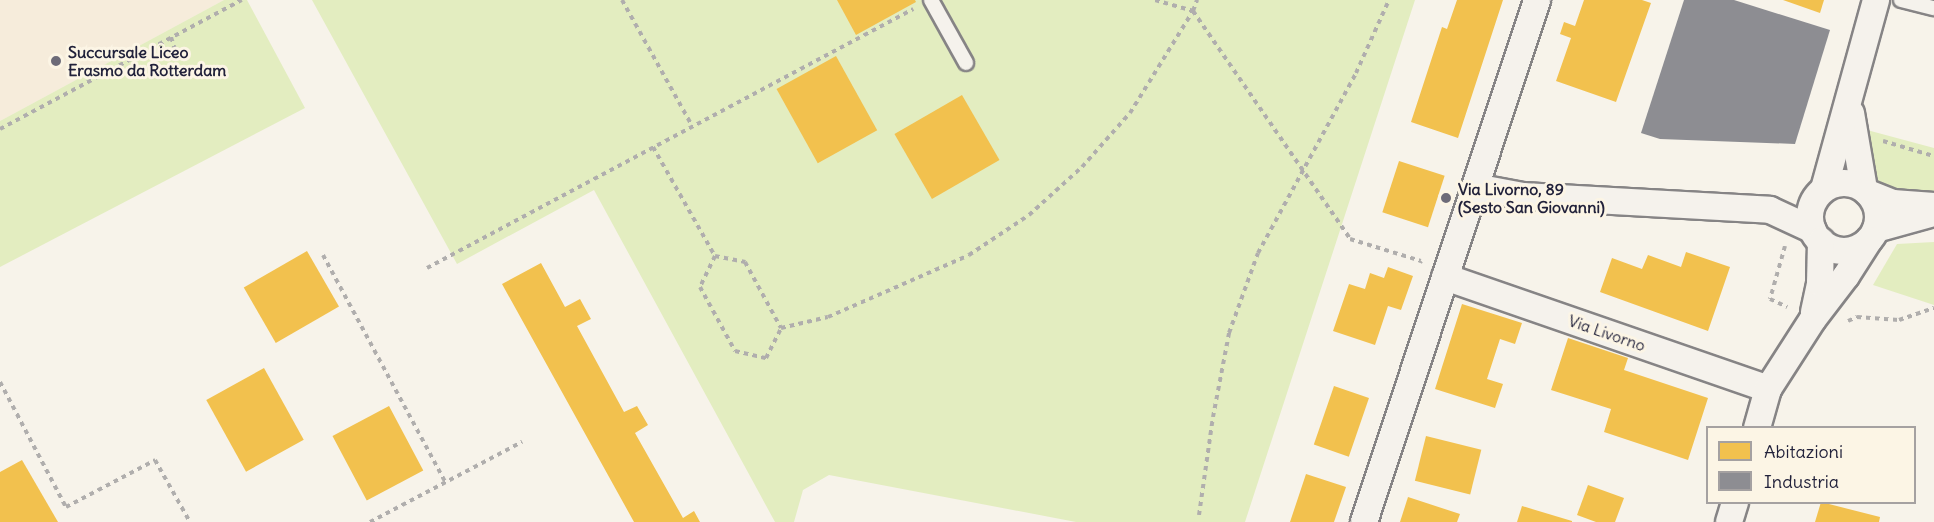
<!DOCTYPE html>
<html>
<head>
<meta charset="utf-8">
<style>
	body { margin:0 }
	#map { position:relative; width:1934px; height:522px; overflow:hidden; background:#f7f3ea; font-family:Delius,sans-serif }
	div>[style] { position:absolute }
	.built>* { inset:0; background:#f6ecdb }
	.green>* { inset:0; background:#e3edc0 }
	.homes>* { inset:0; background:#f2c14e; transform-origin:0 0 }
	.industry>* { inset:0; background:#8d8d92 }
	.path>* { height:4px; margin-top:-2px; transform-origin:0; background:repeating-linear-gradient(90deg,#b0aead 0 4.5px,transparent 0 9px) }
	.roads { filter:drop-shadow(2px 0 #868485) drop-shadow(-2px 0 #868485) drop-shadow(0 2px #868485) drop-shadow(0 -2px #868485) }
	.lane>* { height:14px; margin:-7px; padding:0 7px; transform-origin:7px; border-radius:7px; background:#f5f2ec }
	.street>* { height:26px; margin:-13px; padding:0 13px; transform-origin:13px; border-radius:13px; background:#f5f2ec }
	.street>.ring { margin:-13px; padding:0; box-sizing:content-box; background:none; border:26px solid #f5f2ec; border-radius:50% }
	.dots>* { width:16px; height:16px; translate:-50% -50%; box-sizing:border-box; border:3px solid #fcf5e5; border-radius:50% }
	span { translate:-50% -50%; white-space:nowrap; text-align:center; line-height:1.15; -webkit-text-stroke:6px #fcf5e5; paint-order:stroke }
	.poi-label { font-size:16px; color:#22223b; font-weight:700 }
	.left { translate:0 -50%; text-align:left }
	.street-label { font-size:16px; color:#22223b }
	.legend { position:absolute; left:1706px; top:426px; width:210px; height:78px; box-sizing:border-box; background:#fcf5e5; border:2px solid #a5a1a1; margin:0; padding:8px 10px; list-style:none; font-size:18px; color:#22223b }
	.legend li { display:flex; align-items:center; gap:12px; height:30px }
	.legend b { width:30px; border:2px solid #a5a1a1 }
</style>
</head>
<body>
<div id="map">
	<div class="built">
		<div style="clip-path:polygon(0 0,224px 0,0 121px)"></div>
	</div>
	<div class="green">
		<div style="clip-path:polygon(224px 0,247px 0,305px 108px,0 267px,0 121px)"></div>
		<div style="clip-path:polygon(312px 0,1415px 0,1245px 522px,1076px 522px,829px 475px,803px 490px,794px 522px,775px 522px,594px 190px,457px 264px)"></div>
		<div style="clip-path:polygon(1867px 130px,1934px 148px,1934px 193px,1890px 192px,1879px 186px,1873px 179px)"></div>
		<div style="clip-path:polygon(1934px 242px,1934px 305px,1873px 285px,1897px 244px)"></div>
	</div>
	<div class="homes">
		<div style="clip-path:polygon(837px 0,915px 0,916px 2px,856px 35px)"></div>
		<div style="clip-path:polygon(1457px 0,1503px 0,1458px 138px,1411px 122px,1442px 27px,1447px 29px)"></div>
		<div style="clip-path:polygon(1584px 0,1642px 0,1651px 3px,1616px 102px,1556px 81px,1571px 38px,1560px 34px,1564px 22px,1575px 26px)"></div>
		<div style="clip-path:polygon(1783px 0,1824px 0,1820px 13px)"></div>
		<div style="left:836px;top:56px;width:85px;height:68px;rotate:61deg"></div>
		<div style="left:962px;top:95px;width:75px;height:78px;rotate:60deg"></div>
		<div style="left:1399px;top:161px;width:48px;height:54px;rotate:18deg"></div>
		<div style="left:307px;top:251px;width:64px;height:73px;rotate:60deg"></div>
		<div style="clip-path:polygon(1686px 252px,1730px 267px,1708px 331px,1600px 292px,1612px 258px,1642px 269px,1648px 255px,1681px 267px)"></div>
		<div style="clip-path:polygon(541px 263px,565px 307px,580px 299px,591px 319px,577px 326px,624px 412px,637px 406px,648px 425px,635px 433px,683px 518px,694px 511px,700px 522px,634px 522px,502px 284px)"></div>
		<div style="clip-path:polygon(1388px 267px,1413px 276px,1401px 310px,1388px 306px,1375px 345px,1333px 331px,1349px 284px,1365px 289px,1370px 273px,1384px 278px)"></div>
		<div style="clip-path:polygon(1462px 304px,1522px 323px,1515px 344px,1500px 339px,1487px 379px,1503px 384px,1495px 408px,1435px 389px)"></div>
		<div style="clip-path:polygon(1568px 338px,1628px 358px,1624px 370px,1708px 398px,1688px 460px,1604px 432px,1611px 409px,1551px 390px)"></div>
		<div style="left:264px;top:368px;width:82px;height:66px;rotate:61deg"></div>
		<div style="left:1334px;top:386px;width:37px;height:62px;rotate:19deg"></div>
		<div style="left:389px;top:406px;width:73px;height:64px;rotate:62deg"></div>
		<div style="left:1426px;top:436px;width:57px;height:46px;rotate:14deg"></div>
		<div style="clip-path:polygon(22px 460px,58px 522px,0 522px,0 472px)"></div>
		<div style="clip-path:polygon(1306px 474px,1346px 487px,1334px 522px,1290px 522px)"></div>
		<div style="clip-path:polygon(1588px 485px,1624px 498px,1615px 522px,1596px 522px,1577px 515px)"></div>
		<div style="clip-path:polygon(1408px 497px,1460px 514px,1457px 522px,1400px 522px)"></div>
		<div style="clip-path:polygon(1821px 502px,1880px 517px,1879px 522px,1815px 522px)"></div>
		<div style="clip-path:polygon(1522px 506px,1572px 521px,1572px 522px,1517px 522px)"></div>
	</div>
	<div class="industry">
		<div style="clip-path:polygon(1684px 0,1734px 0,1830px 30px,1795px 144px,1660px 139px,1641px 133px)"></div>
	</div>
	<div class="path">
		<div style="left:622px;top:0;width:144px;rotate:60.9deg"></div>
		<div style="left:1155px;top:0;width:40px;rotate:16deg"></div>
		<div style="left:1193px;top:11px;width:12px;rotate:-70deg"></div>
		<div style="left:171px;top:37px;width:25px;rotate:72deg"></div>
		<div style="left:0;top:129px;width:274px;rotate:-28.1deg"></div>
		<div style="left:1883px;top:141px;width:53px;rotate:16.4deg"></div>
		<div style="left:653px;top:147px;width:125px;rotate:60.4deg"></div>
		<div style="left:715px;top:256px;width:31px;rotate:11deg"></div>
		<div style="left:745px;top:262px;width:75px;rotate:61.4deg"></div>
		<div style="left:781px;top:328px;width:48px;rotate:-13.2deg"></div>
		<div style="left:828px;top:317px;width:154px;rotate:-23.7deg"></div>
		<div style="left:969px;top:255px;width:72px;rotate:-33.7deg"></div>
		<div style="left:1029px;top:215px;width:72px;rotate:-42.2deg"></div>
		<div style="left:1082px;top:167px;width:72px;rotate:-48.4deg"></div>
		<div style="left:1130px;top:113px;width:120px;rotate:-58.3deg"></div>
		<div style="left:1193px;top:11px;width:277px;rotate:55.4deg"></div>
		<div style="left:1350px;top:239px;width:74px;rotate:17.2deg"></div>
		<div style="left:1421px;top:261px;width:2px;rotate:117deg"></div>
		<div style="left:1785px;top:246px;width:55px;rotate:105.8deg"></div>
		<div style="left:1770px;top:299px;width:19px;rotate:25deg"></div>
		<div style="left:323px;top:255px;width:258px;rotate:61.7deg"></div>
		<div style="left:715px;top:256px;width:34px;rotate:116deg"></div>
		<div style="left:700px;top:287px;width:73px;rotate:61.3deg"></div>
		<div style="left:735px;top:351px;width:32px;rotate:13deg"></div>
		<div style="left:766px;top:358px;width:34px;rotate:-63deg"></div>
		<div style="left:427px;top:268px;width:551px;rotate:-28.05deg"></div>
		<div style="left:1848px;top:321px;width:10px;rotate:-24deg"></div>
		<div style="left:1857px;top:317px;width:42px;rotate:4.1deg"></div>
		<div style="left:1899px;top:320px;width:37px;rotate:-19deg"></div>
		<div style="left:0;top:382px;width:141px;rotate:62.2deg"></div>
		<div style="left:66px;top:507px;width:101px;rotate:-27.8deg"></div>
		<div style="left:155px;top:460px;width:71px;rotate:60.6deg"></div>
		<div style="left:1199px;top:515px;width:99px;rotate:-81.9deg"></div>
		<div style="left:1213px;top:417px;width:86px;rotate:-79.2deg"></div>
		<div style="left:1229px;top:333px;width:85px;rotate:-70.1deg"></div>
		<div style="left:1258px;top:253px;width:205px;rotate:-61.4deg"></div>
		<div style="left:1356px;top:73px;width:80px;rotate:-65.7deg"></div>
		<div style="left:370px;top:522px;width:172px;rotate:-27.8deg"></div>
	</div>
	<div class="roads">
		<div class="lane">
			<div style="left:931px;top:0;width:72px;rotate:60.9deg"></div>
			<div style="left:1901px;top:0;width:34px;rotate:14deg"></div>
		</div>
		<div class="street">
			<div style="left:1851px;top:113px;width:77px;rotate:80.3deg"></div>
			<div class="ring" style="left:1810px;top:183px;width:42px;height:42px"></div>
			<div style="left:1475px;top:187px;width:49px;rotate:10.6deg"></div>
			<div style="left:1523px;top:196px;width:247px;rotate:3.2deg"></div>
			<div style="left:1770px;top:210px;width:47px;rotate:24.9deg"></div>
			<div style="left:1824px;top:189px;width:196px;rotate:-74.6deg"></div>
			<div style="left:1868px;top:193px;width:27px;rotate:22deg"></div>
			<div style="left:1893px;top:203px;width:41px;rotate:4.2deg"></div>
			<div style="left:1876px;top:229px;width:60px;rotate:-15.4deg"></div>
			<div style="left:1445px;top:277px;width:342px;rotate:19.1deg"></div>
			<div style="left:1814px;top:312px;width:30px;rotate:-78deg"></div>
			<div style="left:1820px;top:283px;width:42px;rotate:-88.6deg"></div>
			<div style="left:1757px;top:428px;width:41px;rotate:-74.2deg"></div>
			<div style="left:1768px;top:389px;width:83px;rotate:-57.3deg"></div>
			<div style="left:1813px;top:319px;width:54px;rotate:-52.5deg"></div>
			<div style="left:1846px;top:276px;width:43px;rotate:-57.4deg"></div>
			<div style="left:1364px;top:522px;width:550px;rotate:-71.66deg"></div>
			<div style="left:1729px;top:522px;width:21px;rotate:-73deg"></div>
		</div>
	</div>
	<div class="dots">
		<div style="left:56px;top:61px;background:#6d6b78"></div>
		<div style="left:1446px;top:198px;background:#6d6b78"></div>
	</div>
	<div class="poi-label">
		<span class="left" style="left:68px;top:61px">Succursale Liceo<br>Erasmo da Rotterdam</span>
		<span class="left" style="left:1458px;top:198px">Via Livorno, 89<br>(Sesto San Giovanni)</span>
	</div>
	<div class="street-label">
		<span style="left:1607px;top:333px;rotate:19deg">Via Livorno</span>
	</div>
	<ul class="legend">
	<li><b style="height:16px;background:#f2c14e"></b>Abitazioni</li>
	<li><b style="height:16px;background:#8d8d92"></b>Industria</li>
	</ul>
</div>
</body>
</html>
